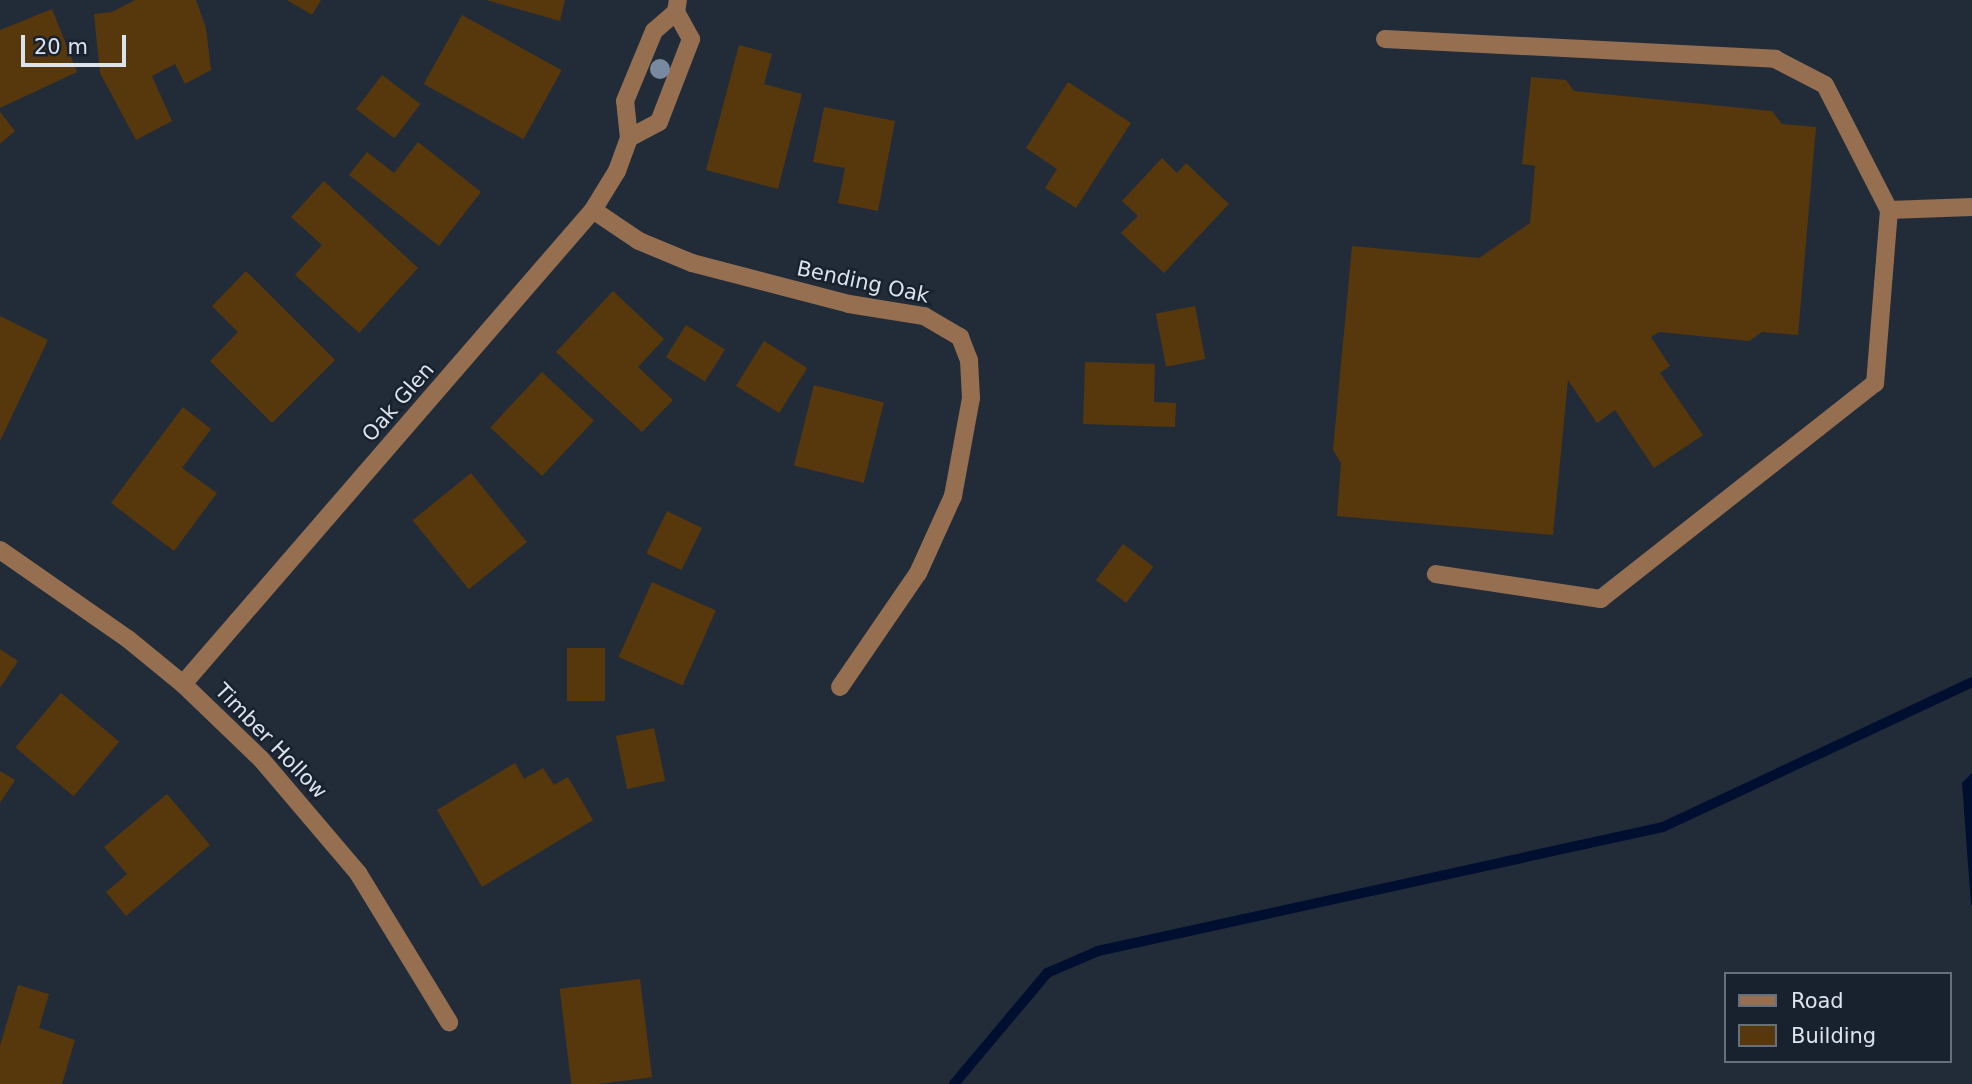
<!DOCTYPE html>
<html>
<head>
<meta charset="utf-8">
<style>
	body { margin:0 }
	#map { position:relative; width:1972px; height:1084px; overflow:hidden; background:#222c39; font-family:"DejaVu Sans",sans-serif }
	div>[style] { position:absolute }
	.water>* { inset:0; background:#000f30 }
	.stream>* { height:10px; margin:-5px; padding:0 5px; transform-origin:5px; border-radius:5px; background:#000f30 }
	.building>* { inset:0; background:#57370c; transform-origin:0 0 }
	.minor>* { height:18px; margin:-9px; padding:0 9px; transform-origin:9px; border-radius:9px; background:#966f50 }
	.trees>* { width:20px; height:20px; margin:-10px; border-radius:50%; background:#798aa0 }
	span { translate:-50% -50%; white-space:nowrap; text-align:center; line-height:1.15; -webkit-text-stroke:5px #18222f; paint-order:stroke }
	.street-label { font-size:21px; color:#dde3ed }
	.legend { position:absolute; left:1724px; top:972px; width:228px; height:91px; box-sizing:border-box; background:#18222f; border:2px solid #676f7b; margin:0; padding:9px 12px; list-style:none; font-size:21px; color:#dde3ed }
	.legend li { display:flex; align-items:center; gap:14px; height:35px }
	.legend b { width:35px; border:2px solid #676f7b }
	.scale { position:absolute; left:21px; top:35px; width:105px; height:32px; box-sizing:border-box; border:4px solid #dde3ed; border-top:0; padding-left:9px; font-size:21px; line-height:24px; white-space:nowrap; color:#dde3ed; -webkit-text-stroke:5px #18222f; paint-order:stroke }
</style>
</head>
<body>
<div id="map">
	<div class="water">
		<div style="clip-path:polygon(1972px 773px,1972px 905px,1971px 905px,1962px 783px)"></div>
	</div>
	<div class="stream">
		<div style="left:954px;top:1084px;width:145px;rotate:-50deg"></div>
		<div style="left:1047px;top:973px;width:56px;rotate:-23.3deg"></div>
		<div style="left:1098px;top:951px;width:578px;rotate:-12.38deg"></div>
		<div style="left:1663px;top:827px;width:341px;rotate:-25.1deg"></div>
	</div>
	<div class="building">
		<div style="clip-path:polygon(135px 0,196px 0,206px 28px,211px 70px,185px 84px,175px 64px,152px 76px,172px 121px,136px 140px,100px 73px,94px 14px,112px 12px)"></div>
		<div style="clip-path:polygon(287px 0,321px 0,312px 15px)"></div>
		<div style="clip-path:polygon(486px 0,565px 0,560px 21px)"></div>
		<div style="clip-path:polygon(52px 9px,77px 72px,0 108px,0 30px)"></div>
		<div style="left:462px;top:15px;width:114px;height:79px;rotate:29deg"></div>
		<div style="clip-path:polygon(739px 45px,772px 54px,764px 84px,802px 94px,778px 189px,706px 170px)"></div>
		<div style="left:382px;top:75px;width:48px;height:43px;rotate:37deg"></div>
		<div style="clip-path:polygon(1531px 77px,1566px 80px,1574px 91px,1772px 111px,1782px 124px,1816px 127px,1798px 335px,1762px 332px,1749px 341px,1659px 332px,1651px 337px,1670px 366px,1660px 373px,1703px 435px,1654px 468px,1615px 410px,1597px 423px,1568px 380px,1553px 535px,1337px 516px,1341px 463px,1333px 450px,1352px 246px,1479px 258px,1530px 223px,1535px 166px,1522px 164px)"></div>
		<div style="clip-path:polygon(1068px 82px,1131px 123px,1076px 208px,1045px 188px,1057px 169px,1026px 148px)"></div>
		<div style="clip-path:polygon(824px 107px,895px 121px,878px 211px,838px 203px,845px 168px,813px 162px)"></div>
		<div style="clip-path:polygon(0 112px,15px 131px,0 144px)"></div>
		<div style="clip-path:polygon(418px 142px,481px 192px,439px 246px,349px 175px,367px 152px,394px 173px)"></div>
		<div style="clip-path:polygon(1162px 158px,1177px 173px,1186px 163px,1229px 204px,1164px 273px,1121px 233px,1138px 216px,1122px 201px)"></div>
		<div style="clip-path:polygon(324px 181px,418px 268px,359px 333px,295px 275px,322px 245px,291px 217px)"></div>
		<div style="clip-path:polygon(246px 271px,335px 360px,272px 423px,210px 361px,238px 332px,212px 306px)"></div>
		<div style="clip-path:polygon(613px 291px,664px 339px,638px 367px,673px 400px,642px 432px,556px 352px)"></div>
		<div style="left:1195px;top:306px;width:54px;height:40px;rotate:79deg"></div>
		<div style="clip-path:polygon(0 316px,48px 340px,0 441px)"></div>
		<div style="left:686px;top:325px;width:46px;height:38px;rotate:32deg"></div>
		<div style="left:764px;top:341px;width:51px;height:53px;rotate:32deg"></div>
		<div style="clip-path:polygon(1085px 362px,1155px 364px,1154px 402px,1176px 403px,1175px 427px,1083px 424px)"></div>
		<div style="left:542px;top:372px;width:71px;height:76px;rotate:43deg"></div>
		<div style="left:814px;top:385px;width:72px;height:83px;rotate:14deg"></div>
		<div style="clip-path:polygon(183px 407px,211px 429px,182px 468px,217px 493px,174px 551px,111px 503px)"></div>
		<div style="left:471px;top:473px;width:89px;height:75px;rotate:51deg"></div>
		<div style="left:667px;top:511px;width:39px;height:47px;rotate:26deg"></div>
		<div style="left:1123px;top:544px;width:38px;height:45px;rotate:37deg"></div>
		<div style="left:652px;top:582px;width:70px;height:82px;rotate:24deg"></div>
		<div style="left:567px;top:648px;width:38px;height:53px"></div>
		<div style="clip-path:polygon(0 649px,18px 661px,0 688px)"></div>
		<div style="left:61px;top:693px;width:76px;height:71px;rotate:40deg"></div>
		<div style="left:654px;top:728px;width:54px;height:39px;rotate:78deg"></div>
		<div style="clip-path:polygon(515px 763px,524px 779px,543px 768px,554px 785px,568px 777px,593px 820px,482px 887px,437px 810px)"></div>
		<div style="clip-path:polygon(0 771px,15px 780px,0 803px)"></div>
		<div style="clip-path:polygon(167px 794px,210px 845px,126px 916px,106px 892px,127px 874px,104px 847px)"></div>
		<div style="left:640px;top:979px;width:99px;height:81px;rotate:83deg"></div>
		<div style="clip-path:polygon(18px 985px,49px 994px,39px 1028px,75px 1040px,62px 1084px,0 1084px,0 1046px)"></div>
	</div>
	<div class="minor">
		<div style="left:1385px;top:39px;width:391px;rotate:2.9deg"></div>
		<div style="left:1775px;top:59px;width:56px;rotate:27.5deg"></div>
		<div style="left:1825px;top:85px;width:140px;rotate:62.9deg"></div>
		<div style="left:1889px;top:210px;width:174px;rotate:94.6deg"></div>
		<div style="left:1875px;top:383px;width:349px;rotate:141.8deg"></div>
		<div style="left:1601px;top:599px;width:167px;rotate:-171.4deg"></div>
		<div style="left:629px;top:138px;width:34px;rotate:-28deg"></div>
		<div style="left:659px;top:122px;width:89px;rotate:-68.9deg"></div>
		<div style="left:691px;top:39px;width:31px;rotate:-119deg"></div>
		<div style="left:593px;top:210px;width:55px;rotate:34deg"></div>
		<div style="left:639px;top:241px;width:57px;rotate:22.5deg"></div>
		<div style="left:692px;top:263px;width:162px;rotate:14.6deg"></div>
		<div style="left:849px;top:304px;width:76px;rotate:9.1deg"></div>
		<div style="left:924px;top:316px;width:42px;rotate:30.3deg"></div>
		<div style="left:960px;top:337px;width:25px;rotate:69deg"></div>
		<div style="left:969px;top:360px;width:38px;rotate:87deg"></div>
		<div style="left:971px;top:398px;width:100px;rotate:100.4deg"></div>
		<div style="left:953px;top:496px;width:85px;rotate:114.4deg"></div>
		<div style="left:918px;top:573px;width:138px;rotate:124.4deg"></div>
		<div style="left:1889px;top:210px;width:83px;rotate:-2.1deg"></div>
		<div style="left:0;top:550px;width:156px;rotate:34.8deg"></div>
		<div style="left:128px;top:639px;width:71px;rotate:39.3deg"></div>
		<div style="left:183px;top:684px;width:108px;rotate:43.9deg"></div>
		<div style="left:261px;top:759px;width:150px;rotate:49.6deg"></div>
		<div style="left:358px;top:873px;width:175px;rotate:58.6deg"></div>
		<div style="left:183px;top:684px;width:627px;rotate:-49.14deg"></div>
		<div style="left:593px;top:210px;width:46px;rotate:-58.4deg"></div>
		<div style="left:617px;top:171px;width:35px;rotate:-70deg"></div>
		<div style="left:629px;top:138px;width:37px;rotate:-96deg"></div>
		<div style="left:625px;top:101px;width:76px;rotate:-67.5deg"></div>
		<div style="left:654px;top:31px;width:29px;rotate:-41deg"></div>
		<div style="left:676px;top:12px;width:12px;rotate:-81deg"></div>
	</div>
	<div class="trees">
		<div style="left:660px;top:69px"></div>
	</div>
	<div class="street-label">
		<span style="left:863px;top:282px;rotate:12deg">Bending Oak</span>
		<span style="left:398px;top:402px;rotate:-49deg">Oak Glen</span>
		<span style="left:271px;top:741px;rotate:46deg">Timber Hollow</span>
	</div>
	<ul class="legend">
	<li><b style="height:9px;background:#966f50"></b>Road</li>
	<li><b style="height:19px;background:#57370c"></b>Building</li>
	</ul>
	<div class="scale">20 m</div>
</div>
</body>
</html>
